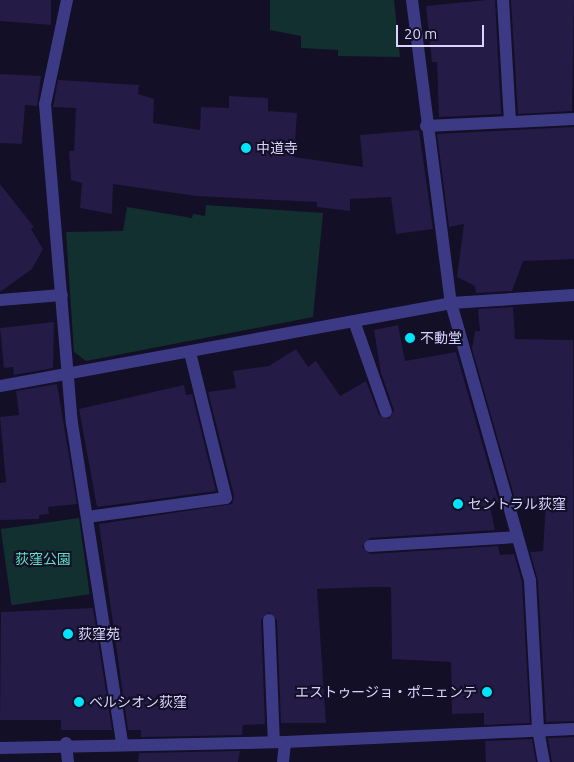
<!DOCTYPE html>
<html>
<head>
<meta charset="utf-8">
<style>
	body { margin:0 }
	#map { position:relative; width:574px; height:762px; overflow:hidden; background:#130f26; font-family:Ubuntu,"Noto Sans JP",sans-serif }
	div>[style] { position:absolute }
	.green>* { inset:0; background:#12302f; transform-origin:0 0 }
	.building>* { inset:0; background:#241b47 }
	.service>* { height:12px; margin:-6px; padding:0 6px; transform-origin:6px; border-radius:6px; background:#3d3a85 }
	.minor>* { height:12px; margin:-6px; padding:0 6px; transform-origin:6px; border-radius:6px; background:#3d3a85 }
	.dots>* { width:14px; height:14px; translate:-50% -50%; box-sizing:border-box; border:2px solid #130f26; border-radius:50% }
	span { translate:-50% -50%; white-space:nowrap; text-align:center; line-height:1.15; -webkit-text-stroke:4px #130f26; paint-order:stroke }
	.poi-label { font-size:14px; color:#d9d4ff }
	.left { translate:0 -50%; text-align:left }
	.right { translate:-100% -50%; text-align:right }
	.park-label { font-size:14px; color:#5fe0c0 }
	.scale { position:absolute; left:396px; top:25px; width:88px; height:22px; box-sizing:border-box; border:2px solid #d9d4ff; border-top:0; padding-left:6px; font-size:15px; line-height:18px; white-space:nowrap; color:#d9d4ff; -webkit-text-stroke:4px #130f26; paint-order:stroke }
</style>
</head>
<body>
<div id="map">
	<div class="green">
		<div style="clip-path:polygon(270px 0,394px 0,400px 57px,338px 56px,338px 50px,301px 48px,301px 36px,270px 30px)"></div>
		<div style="clip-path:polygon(206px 205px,323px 213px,313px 317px,86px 361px,74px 352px,66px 232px,123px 231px,127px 207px,192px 218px,193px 214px,205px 216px)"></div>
		<div style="left:79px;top:518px;width:77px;height:79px;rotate:82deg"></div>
	</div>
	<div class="building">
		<div style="clip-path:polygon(0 0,51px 0,51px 25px,0 21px)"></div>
		<div style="clip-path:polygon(487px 0,495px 0,501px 114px,439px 117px,437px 62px,432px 62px,426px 6px)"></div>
		<div style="clip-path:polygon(511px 0,574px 0,572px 111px,518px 114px)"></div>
		<div style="clip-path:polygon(0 74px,41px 76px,37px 106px,25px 105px,22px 144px,0 143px)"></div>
		<div style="clip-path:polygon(58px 80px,139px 85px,138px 94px,154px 99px,153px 123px,200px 130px,201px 107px,229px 108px,229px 96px,268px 98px,268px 111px,297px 113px,294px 157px,363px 167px,360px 135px,419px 130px,433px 229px,396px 234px,391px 197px,350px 199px,350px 211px,317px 207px,317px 202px,196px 196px,113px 184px,112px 214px,80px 208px,82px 183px,71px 180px,69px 151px,74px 151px,76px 108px,53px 107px)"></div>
		<div style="clip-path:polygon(574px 127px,574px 259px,523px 261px,512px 291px,476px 293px,475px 286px,457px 277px,464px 224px,449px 227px,437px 134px)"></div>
		<div style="clip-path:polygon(0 184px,34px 227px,31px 229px,43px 249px,32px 269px,0 292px)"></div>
		<div style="clip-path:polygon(513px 307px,515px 339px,573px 340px,574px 721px,546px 722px,538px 581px,530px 552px,543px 551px,546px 504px,516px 503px,472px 349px,475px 331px,480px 331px,478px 309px)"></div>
		<div style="clip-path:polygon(54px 322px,53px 368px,14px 375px,13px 367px,4px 368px,0 328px)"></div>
		<div style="clip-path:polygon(398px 325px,405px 361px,456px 352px,499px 502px,489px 502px,495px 530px,370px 538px,362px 547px,370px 554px,498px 546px,500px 555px,514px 554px,522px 582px,530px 723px,484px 725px,484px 713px,452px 714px,451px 662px,392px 659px,391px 587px,368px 587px,317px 589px,326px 723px,281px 723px,277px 620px,269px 612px,261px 620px,265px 724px,243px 725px,242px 735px,141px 737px,141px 730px,128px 730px,99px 524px,232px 504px,234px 496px,208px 392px,236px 388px,233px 371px,269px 366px,296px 349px,308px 367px,316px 361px,340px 396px,366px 381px,379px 415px,389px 419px,394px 410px,381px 373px,374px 330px)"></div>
		<div style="clip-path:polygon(57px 384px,77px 504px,48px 507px,49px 514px,39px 515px,39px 519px,0 520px,0 483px,6px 482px,0 417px,19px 415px,16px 391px)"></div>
		<div style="clip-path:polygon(184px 385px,186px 395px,192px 394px,216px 491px,97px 507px,79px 409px)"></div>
		<div style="clip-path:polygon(93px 608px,112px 730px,61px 730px,61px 720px,0 720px,1px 612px)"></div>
		<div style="clip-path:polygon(574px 737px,574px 762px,552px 762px,548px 738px)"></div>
		<div style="clip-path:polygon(532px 739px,536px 762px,486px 762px,485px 741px)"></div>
		<div style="clip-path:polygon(240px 751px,238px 762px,138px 762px,139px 753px)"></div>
	</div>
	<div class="service">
		<div style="left:503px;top:0;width:122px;rotate:86.7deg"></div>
		<div style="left:426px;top:126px;width:148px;rotate:-2.7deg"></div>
		<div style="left:0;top:300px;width:62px;rotate:-4.6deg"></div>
		<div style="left:354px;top:321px;width:96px;rotate:70.6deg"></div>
		<div style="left:87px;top:517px;width:140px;rotate:-7.8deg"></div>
		<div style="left:226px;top:498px;width:150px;rotate:-103.9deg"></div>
		<div style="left:370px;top:546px;width:146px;rotate:-3.5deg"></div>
		<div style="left:66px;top:743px;width:19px;rotate:84deg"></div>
	</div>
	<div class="minor">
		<div style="left:67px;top:0;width:106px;rotate:101.9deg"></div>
		<div style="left:45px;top:104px;width:320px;rotate:85.2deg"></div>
		<div style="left:72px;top:423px;width:323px;rotate:81.1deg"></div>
		<div style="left:412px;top:0;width:305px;rotate:82.7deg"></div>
		<div style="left:451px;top:303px;width:289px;rotate:74.1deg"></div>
		<div style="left:530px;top:581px;width:148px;rotate:86.9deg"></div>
		<div style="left:538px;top:729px;width:34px;rotate:80deg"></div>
		<div style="left:0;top:386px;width:459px;rotate:-10.4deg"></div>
		<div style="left:451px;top:303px;width:123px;rotate:-3.7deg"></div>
		<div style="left:269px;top:620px;width:122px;rotate:87.7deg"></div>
		<div style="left:0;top:748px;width:285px;rotate:-1.2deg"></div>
		<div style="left:285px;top:742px;width:289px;rotate:-2.6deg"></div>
		<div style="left:283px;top:762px;width:20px;rotate:-84deg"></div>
	</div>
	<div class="dots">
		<div style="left:246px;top:148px;background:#00e5ff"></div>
		<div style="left:410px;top:338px;background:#00e5ff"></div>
		<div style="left:458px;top:504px;background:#00e5ff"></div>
		<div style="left:68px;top:634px;background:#00e5ff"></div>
		<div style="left:487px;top:692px;background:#00e5ff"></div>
		<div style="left:79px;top:702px;background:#00e5ff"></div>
	</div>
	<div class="poi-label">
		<span class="left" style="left:256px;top:148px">中道寺</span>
		<span class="left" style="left:420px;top:338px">不動堂</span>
		<span class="left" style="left:468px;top:504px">セントラル荻窪</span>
		<span class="left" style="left:78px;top:634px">荻窪苑</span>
		<span class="right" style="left:477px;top:692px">エストゥージョ・ポニェンテ</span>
		<span class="left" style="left:89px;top:702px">ベルシオン荻窪</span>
	</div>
	<div class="park-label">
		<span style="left:43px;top:559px">荻窪公園</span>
	</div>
	<div class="scale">20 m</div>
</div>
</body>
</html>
